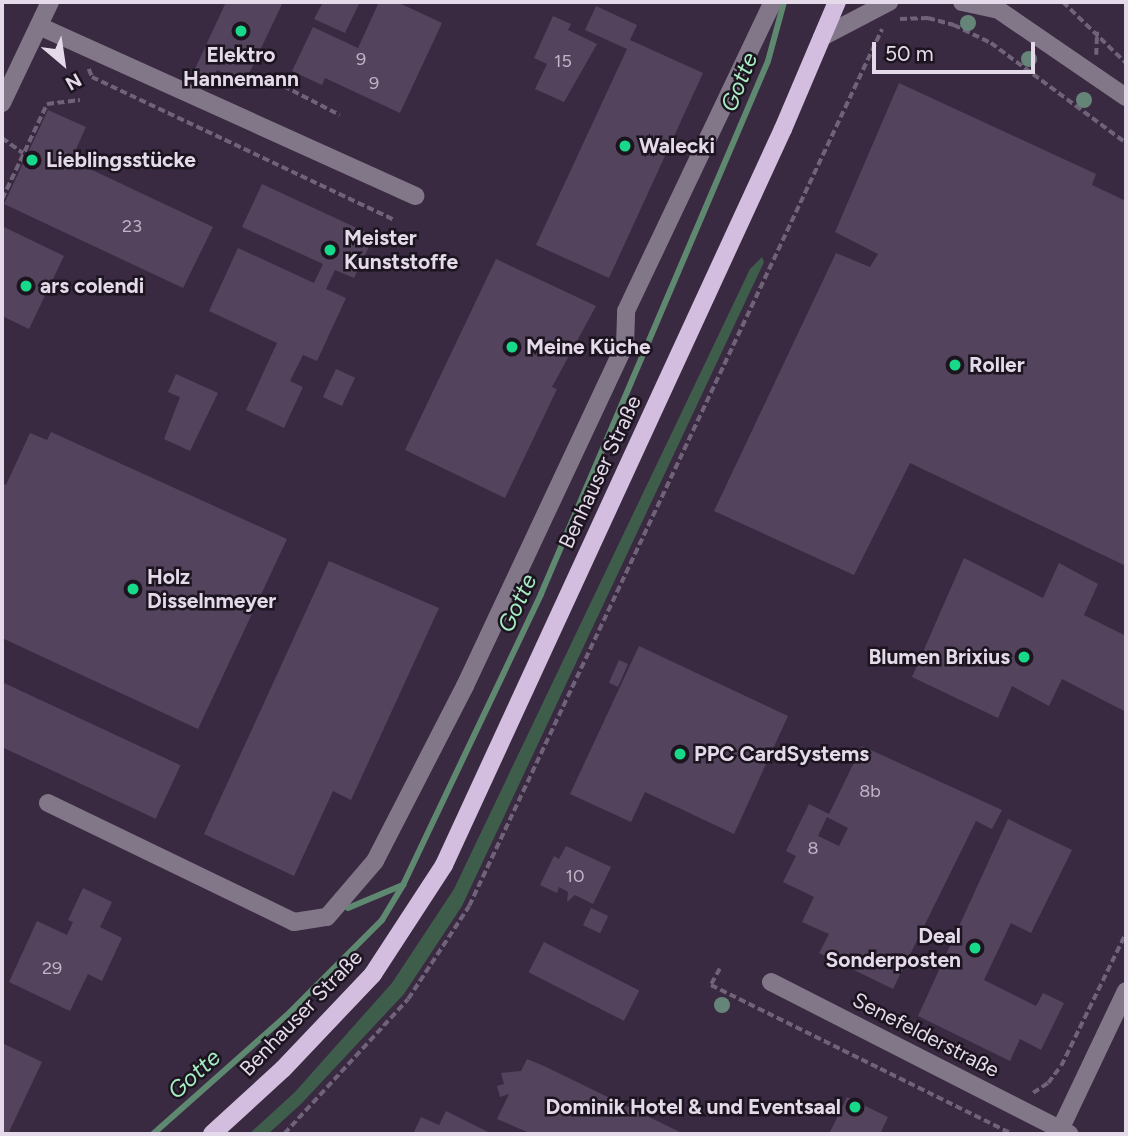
<!DOCTYPE html>
<html>
<head>
<meta charset="utf-8">
<style>
	body { margin:0 }
	#map { position:relative; width:1128px; height:1136px; overflow:hidden; background:#392941; font-family:Figtree,sans-serif }
	div>[style] { position:absolute }
	.green>* { inset:0; background:#3e5e4b }
	.stream>* { height:6px; margin:-3px; padding:0 3px; transform-origin:3px; border-radius:3px; background:#5e886f }
	.building>* { inset:0; background:#54435c; transform-origin:0 0 }
	.path>* { height:3.5px; margin-top:-1.75px; transform-origin:0; background:repeating-linear-gradient(90deg,#706278 0 7px,transparent 0 10.5px) }
	.minor>* { height:18px; margin:-9px; padding:0 9px; transform-origin:9px; border-radius:9px; background:#827788 }
	.major>* { height:18px; margin:-9px; padding:0 9px; transform-origin:9px; border-radius:9px; background:#d4bee0 }
	.trees>* { width:16px; height:16px; margin:-8px; border-radius:50%; background:#668579 }
	.dots>* { width:19px; height:19px; translate:-50% -50%; box-sizing:border-box; border:4px solid #1c1520; border-radius:50% }
	span { translate:-50% -50%; white-space:nowrap; text-align:center; line-height:1.15; -webkit-text-stroke:5px #1c1520; paint-order:stroke }
	.number-label { font-size:18px; color:#c0b4c6 }
	.number-label span { -webkit-text-stroke-width:0 }
	.poi-label { font-size:21px; color:#e4daea; font-weight:700 }
	.left { translate:0 -50%; text-align:left }
	.right { translate:-100% -50%; text-align:right }
	.street-label { font-size:21px; color:#e4daea }
	.water-label { font-size:23px; color:#a7edc3; font-style:italic }
	.frame { position:absolute; inset:0; border:4px solid #e4daea; pointer-events:none }
	.north { position:absolute; left:28px; top:28px; width:70px; height:70px; -webkit-text-stroke:5px #1c1520; paint-order:stroke; rotate:151deg; font-size:19px; font-weight:700; line-height:28px; text-align:center; color:#e4daea }
	.north::after { content:''; display:block; margin:auto; width:24px; height:32px; background:#e4daea; clip-path:polygon(50% 0,100% 100%,50% 72%,0 100%) }
	.scale { position:absolute; left:872px; top:42px; width:163px; height:32px; box-sizing:border-box; border:4px solid #e4daea; border-top:0; padding-left:9px; font-size:21px; line-height:24px; white-space:nowrap; color:#e4daea; -webkit-text-stroke:5px #1c1520; paint-order:stroke }
</style>
</head>
<body>
<div id="map">
	<div class="green">
		<div style="clip-path:polygon(762px 257px,764px 262px,462px 906px,404px 994px,301px 1104px,268px 1134px,249px 1134px,295px 1092px,392px 983px,454px 889px,750px 269px)"></div>
	</div>
	<div class="stream">
		<div style="left:348px;top:908px;width:60px;rotate:-22.7deg"></div>
		<div style="left:153px;top:1134px;width:178px;rotate:-41.6deg"></div>
		<div style="left:286px;top:1016px;width:136px;rotate:-45deg"></div>
		<div style="left:382px;top:920px;width:41px;rotate:-59deg"></div>
		<div style="left:403px;top:885px;width:322px;rotate:-64.6deg"></div>
		<div style="left:541px;top:594px;width:579px;rotate:-66.93deg"></div>
		<div style="left:768px;top:61px;width:61px;rotate:-74.8deg"></div>
	</div>
	<div class="building">
		<div style="clip-path:polygon(226px 2px,283px 2px,245px 82px,217px 70px,212px 80px,194px 71px)"></div>
		<div style="clip-path:polygon(323px 2px,360px 2px,345px 33px,314px 19px)"></div>
		<div style="clip-path:polygon(379px 2px,397px 2px,442px 23px,400px 113px,325px 78px,322px 85px,292px 71px,313px 27px,358px 48px)"></div>
		<div style="clip-path:polygon(596px 6px,637px 25px,630px 40px,703px 73px,609px 278px,536px 245px,627px 49px,585px 30px)"></div>
		<div style="clip-path:polygon(553px 16px,571px 24px,568px 30px,597px 44px,564px 102px,535px 89px,547px 64px,534px 58px)"></div>
		<div style="clip-path:polygon(899px 83px,1096px 174px,1092px 185px,1126px 201px,1126px 566px,910px 463px,854px 575px,714px 511px,836px 253px,870px 267px,878px 254px,835px 232px)"></div>
		<div style="clip-path:polygon(48px 110px,86px 127px,71px 160px,213px 227px,183px 288px,4px 204px)"></div>
		<div style="clip-path:polygon(262px 184px,374px 236px,354px 278px,335px 270px,326px 289px,346px 298px,317px 361px,303px 355px,290px 381px,303px 387px,284px 428px,246px 410px,277px 343px,209px 311px,238px 248px,314px 283px,323px 264px,242px 227px)"></div>
		<div style="clip-path:polygon(2px 226px,64px 256px,29px 329px,2px 316px)"></div>
		<div style="clip-path:polygon(496px 259px,596px 306px,552px 387px,557px 389px,505px 498px,405px 450px)"></div>
		<div style="left:336px;top:369px;width:21px;height:31px;rotate:25deg"></div>
		<div style="clip-path:polygon(176px 374px,218px 393px,190px 451px,164px 439px,180px 397px,168px 392px)"></div>
		<div style="clip-path:polygon(51px 432px,287px 539px,198px 729px,2px 638px,2px 483px,6px 485px,30px 433px,47px 440px)"></div>
		<div style="clip-path:polygon(964px 558px,1043px 598px,1059px 563px,1098px 584px,1084px 615px,1126px 636px,1126px 712px,1062px 679px,1049px 706px,1012px 686px,998px 718px,912px 677px)"></div>
		<div style="clip-path:polygon(329px 561px,439px 608px,351px 800px,333px 791px,294px 876px,204px 834px)"></div>
		<div style="clip-path:polygon(639px 646px,788px 716px,734px 834px,645px 792px,631px 822px,570px 794px)"></div>
		<div style="left:619px;top:660px;width:10px;height:25px;rotate:24deg"></div>
		<div style="left:2px;top:682px;width:197px;height:59px;rotate:25deg"></div>
		<div style="clip-path:polygon(evenodd,862px 746px,1002px 810px,992px 829px,976px 821px,893px 989px,819px 953px,829px 934px,802px 922px,814px 897px,783px 882px,796px 856px,786px 851px,809px 804px,829px 814px,862px 746px,827px 817px,848px 828px,839px 846px,818px 836px,827px 817px)"></div>
		<div style="clip-path:polygon(1008px 819px,1072px 850px,1031px 933px,1011px 923px,984px 980px,1036px 1006px,1043px 993px,1064px 1003px,1041px 1050px,1020px 1039px,1010px 1061px,918px 1016px)"></div>
		<div style="clip-path:polygon(566px 846px,611px 867px,593px 904px,575px 895px,567px 902px,568px 892px,559px 887px,557px 893px,540px 885px,554px 856px,559px 859px)"></div>
		<div style="clip-path:polygon(83px 888px,112px 902px,100px 927px,122px 938px,102px 981px,88px 974px,70px 1011px,9px 982px,37px 921px,67px 935px,73px 922px,68px 920px)"></div>
		<div style="left:591px;top:908px;width:19px;height:19px;rotate:25deg"></div>
		<div style="left:544px;top:942px;width:107px;height:34px;rotate:27deg"></div>
		<div style="clip-path:polygon(2px 1043px,42px 1062px,8px 1134px,2px 1134px)"></div>
		<div style="clip-path:polygon(527px 1059px,544px 1066px,684px 1134px,532px 1134px,497px 1119px,509px 1094px,500px 1097px,497px 1086px,504px 1084px,501px 1073px,521px 1071px)"></div>
		<div style="clip-path:polygon(847px 1097px,888px 1117px,880px 1134px,829px 1134px)"></div>
		<div style="clip-path:polygon(446px 1111px,492px 1134px,413px 1134px,421px 1117px,439px 1125px)"></div>
	</div>
	<div class="path">
		<div style="left:1063px;top:2px;width:88px;rotate:44.1deg"></div>
		<div style="left:900px;top:19px;width:28px;rotate:-2deg"></div>
		<div style="left:928px;top:18px;width:27px;rotate:15deg"></div>
		<div style="left:954px;top:25px;width:41px;rotate:25.9deg"></div>
		<div style="left:991px;top:43px;width:168px;rotate:36.5deg"></div>
		<div style="left:1096px;top:55px;width:23px;rotate:-88deg"></div>
		<div style="left:89px;top:69px;width:9px;rotate:69deg"></div>
		<div style="left:92px;top:77px;width:335px;rotate:25.3deg"></div>
		<div style="left:274px;top:81px;width:74px;rotate:27.3deg"></div>
		<div style="left:2px;top:138px;width:26px;rotate:36deg"></div>
		<div style="left:2px;top:199px;width:105px;rotate:-64.7deg"></div>
		<div style="left:47px;top:104px;width:33px;rotate:-7deg"></div>
		<div style="left:720px;top:969px;width:18px;rotate:119deg"></div>
		<div style="left:711px;top:985px;width:334px;rotate:26.3deg"></div>
		<div style="left:1033px;top:1093px;width:18px;rotate:-34deg"></div>
		<div style="left:1048px;top:1083px;width:21px;rotate:-53deg"></div>
		<div style="left:1061px;top:1066px;width:148px;rotate:-64deg"></div>
		<div style="left:284px;top:1134px;width:183px;rotate:-47.4deg"></div>
		<div style="left:408px;top:999px;width:111px;rotate:-56.7deg"></div>
		<div style="left:469px;top:906px;width:969px;rotate:-64.78deg"></div>
	</div>
	<div class="minor">
		<div style="left:962px;top:2px;width:33px;rotate:12deg"></div>
		<div style="left:987px;top:2px;width:168px;rotate:34.4deg"></div>
		<div style="left:39px;top:26px;width:413px;rotate:24.3deg"></div>
		<div style="left:822px;top:37px;width:76px;rotate:-27.6deg"></div>
		<div style="left:2px;top:103px;width:112px;rotate:-64.6deg"></div>
		<div style="left:48px;top:803px;width:273px;rotate:25.8deg"></div>
		<div style="left:294px;top:922px;width:33px;rotate:-9deg"></div>
		<div style="left:327px;top:917px;width:74px;rotate:-49.4deg"></div>
		<div style="left:375px;top:861px;width:197px;rotate:-62.8deg"></div>
		<div style="left:465px;top:686px;width:377px;rotate:-64.9deg"></div>
		<div style="left:625px;top:345px;width:34px;rotate:-88deg"></div>
		<div style="left:626px;top:311px;width:342px;rotate:-64.6deg"></div>
		<div style="left:771px;top:982px;width:335px;rotate:27deg"></div>
		<div style="left:1058px;top:1134px;width:158px;rotate:-64.6deg"></div>
	</div>
	<div class="major">
		<div style="left:212px;top:1134px;width:96px;rotate:-42.5deg"></div>
		<div style="left:283px;top:1069px;width:131px;rotate:-46.5deg"></div>
		<div style="left:373px;top:974px;width:130px;rotate:-56.9deg"></div>
		<div style="left:444px;top:865px;width:810px;rotate:-65.27deg"></div>
		<div style="left:783px;top:129px;width:138px;rotate:-67deg"></div>
	</div>
	<div class="trees">
		<div style="left:968px;top:23px"></div>
		<div style="left:1029px;top:59px"></div>
		<div style="left:1084px;top:100px"></div>
		<div style="left:722px;top:1005px"></div>
	</div>
	<div class="dots">
		<div style="left:241px;top:31px;background:#18d989"></div>
		<div style="left:625px;top:146px;background:#18d989"></div>
		<div style="left:32px;top:160px;background:#18d989"></div>
		<div style="left:330px;top:250px;background:#18d989"></div>
		<div style="left:26px;top:286px;background:#18d989"></div>
		<div style="left:512px;top:347px;background:#18d989"></div>
		<div style="left:955px;top:365px;background:#18d989"></div>
		<div style="left:133px;top:589px;background:#18d989"></div>
		<div style="left:1024px;top:657px;background:#18d989"></div>
		<div style="left:680px;top:754px;background:#18d989"></div>
		<div style="left:975px;top:948px;background:#18d989"></div>
		<div style="left:855px;top:1107px;background:#18d989"></div>
	</div>
	<div class="number-label">
		<span style="left:361px;top:59px">9</span>
		<span style="left:563px;top:61px">15</span>
		<span style="left:374px;top:83px">9</span>
		<span style="left:132px;top:226px">23</span>
		<span style="left:870px;top:791px">8b</span>
		<span style="left:813px;top:848px">8</span>
		<span style="left:575px;top:876px">10</span>
		<span style="left:52px;top:968px">29</span>
	</div>
	<div class="poi-label">
		<span style="left:241px;top:67px">Elektro<br>Hannemann</span>
		<span class="left" style="left:639px;top:146px">Walecki</span>
		<span class="left" style="left:46px;top:160px">Lieblingsstücke</span>
		<span class="left" style="left:344px;top:250px">Meister<br>Kunststoffe</span>
		<span class="left" style="left:40px;top:286px">ars colendi</span>
		<span class="left" style="left:526px;top:347px">Meine Küche</span>
		<span class="left" style="left:969px;top:365px">Roller</span>
		<span class="left" style="left:147px;top:589px">Holz<br>Disselnmeyer</span>
		<span class="right" style="left:1010px;top:657px">Blumen Brixius</span>
		<span class="left" style="left:694px;top:754px">PPC CardSystems</span>
		<span class="right" style="left:961px;top:948px">Deal<br>Sonderposten</span>
		<span class="right" style="left:841px;top:1107px">Dominik Hotel &amp; und Eventsaal</span>
	</div>
	<div class="street-label">
		<span style="left:600px;top:472px;rotate:-65deg">Benhauser Straße</span>
		<span style="left:301px;top:1013px;rotate:-46deg">Benhauser Straße</span>
		<span style="left:926px;top:1035px;rotate:27deg">Senefelderstraße</span>
	</div>
	<div class="water-label">
		<span style="left:739px;top:82px;rotate:-68deg">Gotte</span>
		<span style="left:517px;top:603px;rotate:-65deg">Gotte</span>
		<span style="left:194px;top:1074px;rotate:-42deg">Gotte</span>
	</div>
	<div class="frame"></div>
	<div class="north">N</div>
	<div class="scale">50 m</div>
</div>
</body>
</html>
